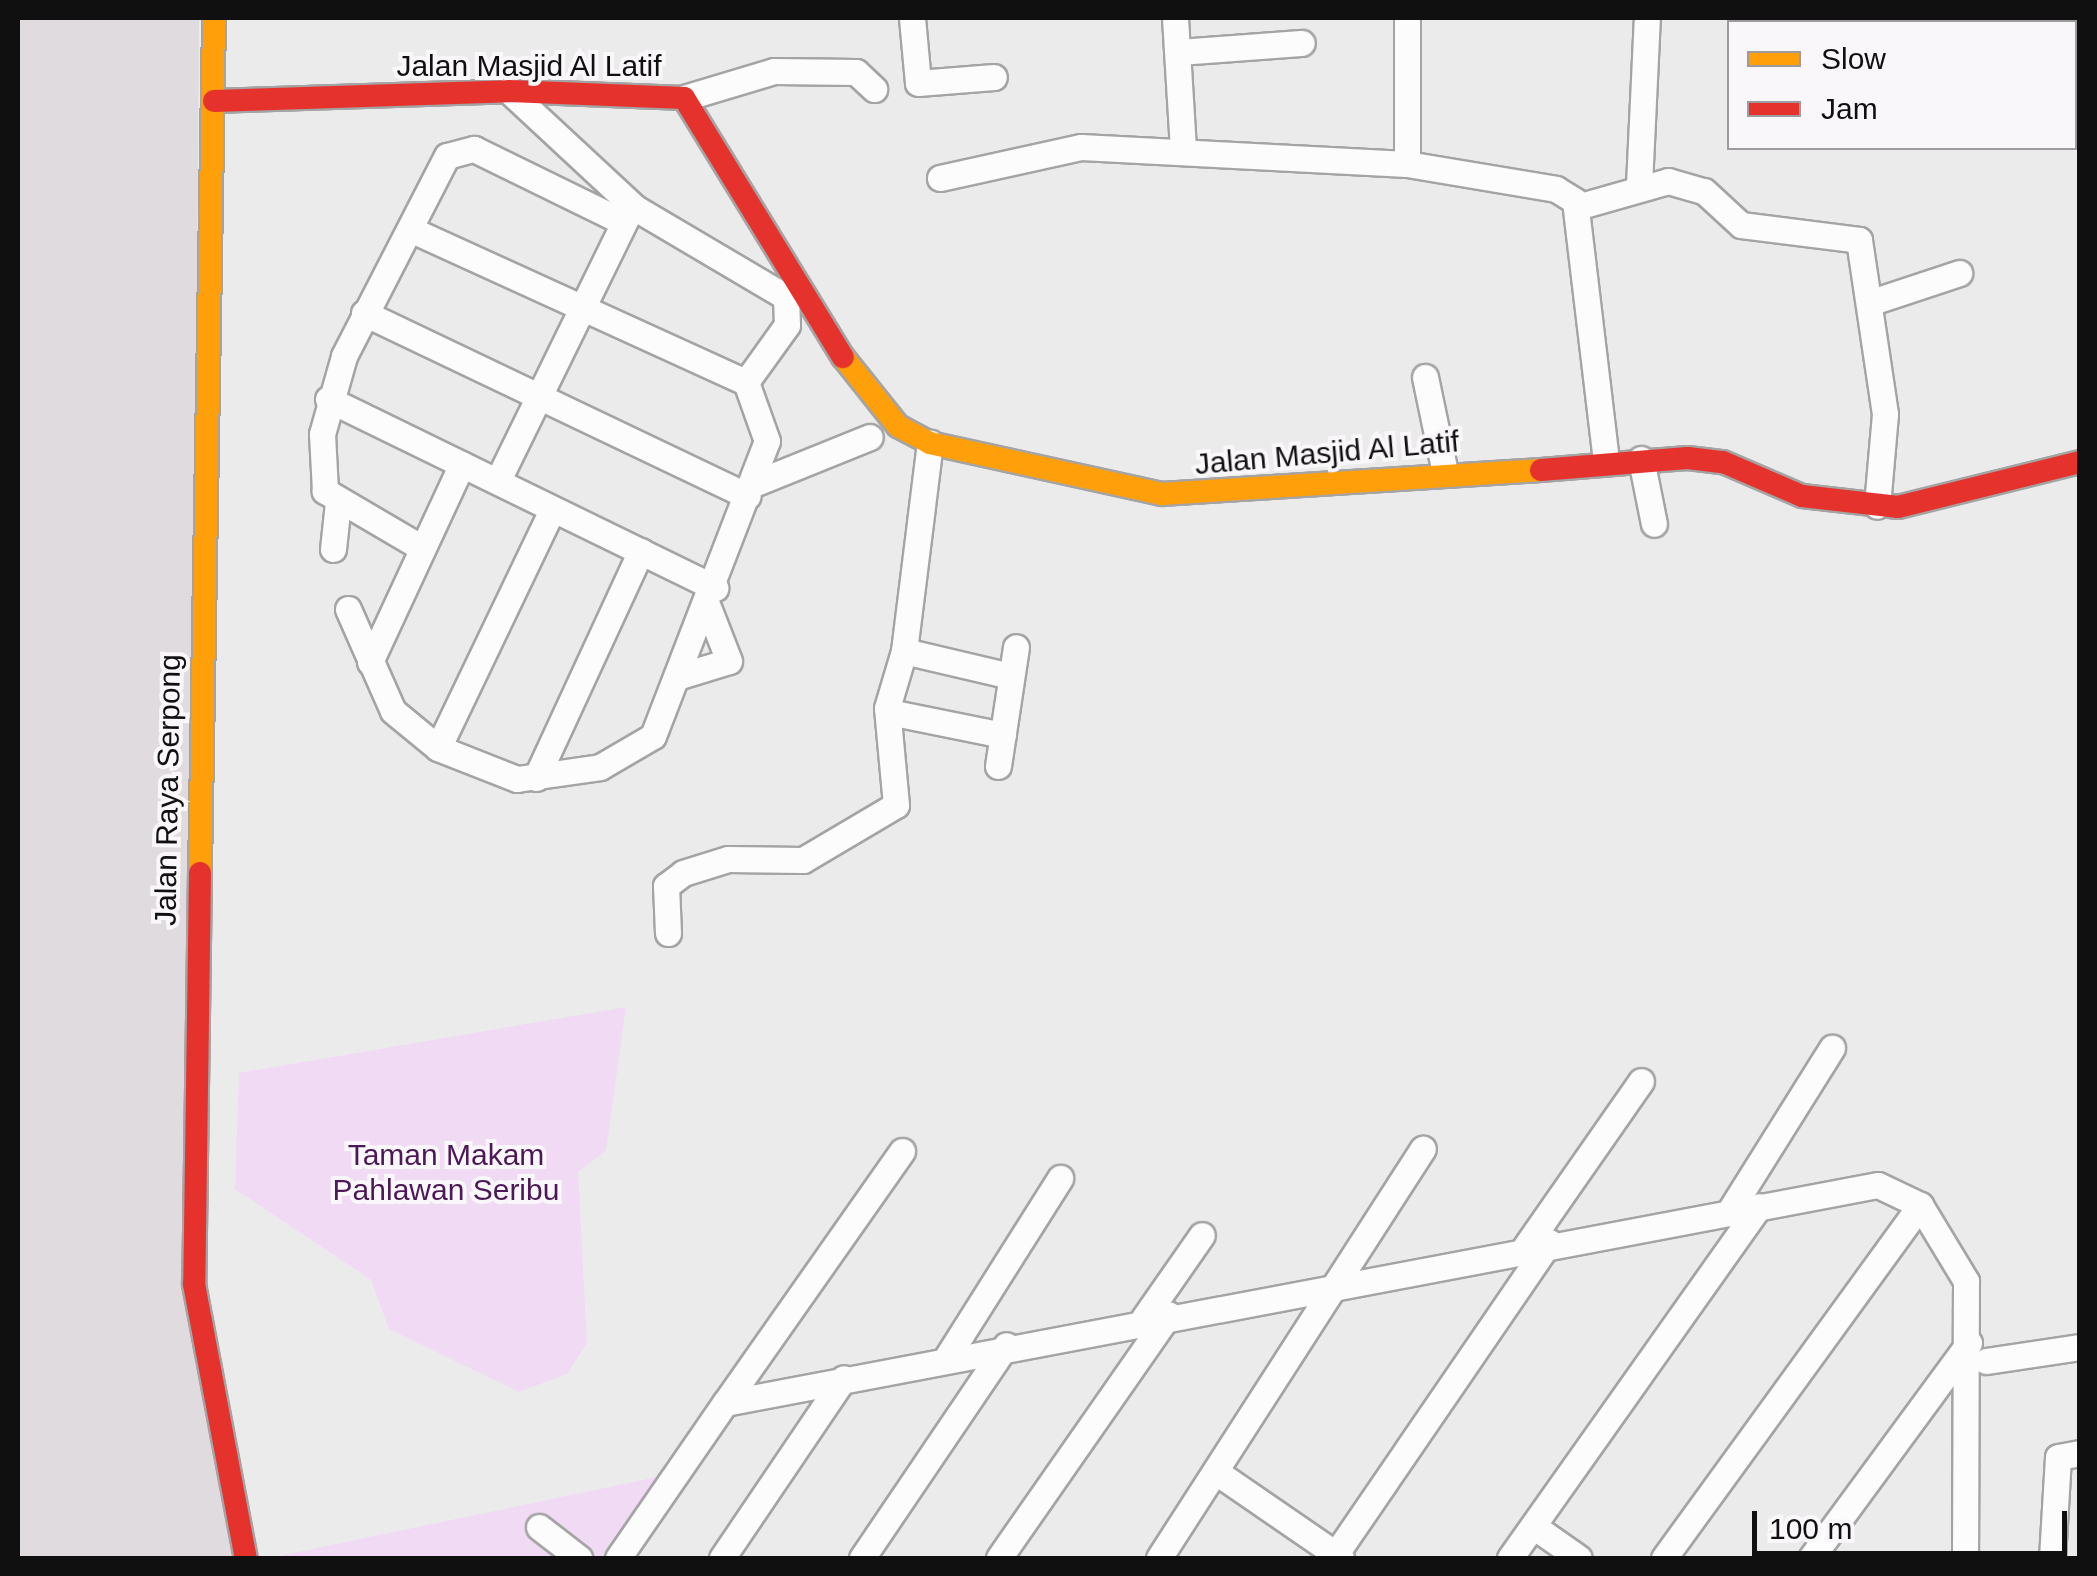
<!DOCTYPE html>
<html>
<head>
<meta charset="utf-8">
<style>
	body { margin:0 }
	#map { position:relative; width:2097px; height:1576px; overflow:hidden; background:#ecebec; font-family:Arial,sans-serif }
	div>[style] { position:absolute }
	.built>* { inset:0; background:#dfdbdf }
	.green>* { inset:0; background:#f0daf4 }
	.roads { filter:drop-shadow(2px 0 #a5a4a5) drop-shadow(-2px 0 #a5a4a5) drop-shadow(0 2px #a5a4a5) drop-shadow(0 -2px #a5a4a5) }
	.street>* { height:25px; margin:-12.5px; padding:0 12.5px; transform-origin:12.5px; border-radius:12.5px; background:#fcfcfc }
	.slow>* { height:22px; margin:-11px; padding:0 11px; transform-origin:11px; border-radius:11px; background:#ff9f0a }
	.jam>* { height:22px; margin:-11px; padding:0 11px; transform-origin:11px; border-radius:11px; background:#e5322d }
	span { translate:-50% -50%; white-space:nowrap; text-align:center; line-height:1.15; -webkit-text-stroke:8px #faf7fa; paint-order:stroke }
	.street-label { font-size:30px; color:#111011 }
	.park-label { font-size:30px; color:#4d1858 }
	.frame { position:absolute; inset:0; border:20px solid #111011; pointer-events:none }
	.legend { position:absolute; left:1727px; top:20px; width:350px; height:130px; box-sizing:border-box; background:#faf7fa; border:2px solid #9d9b9d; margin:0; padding:12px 18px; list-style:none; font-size:30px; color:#111011 }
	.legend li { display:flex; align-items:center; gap:20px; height:50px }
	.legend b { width:50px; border:2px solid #9d9b9d }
	.scale { position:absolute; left:1752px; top:1511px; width:315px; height:45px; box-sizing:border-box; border:5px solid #111011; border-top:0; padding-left:12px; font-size:30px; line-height:35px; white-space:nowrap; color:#111011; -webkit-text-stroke:8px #faf7fa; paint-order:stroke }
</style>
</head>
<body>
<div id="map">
	<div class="built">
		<div style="clip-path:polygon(18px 18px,199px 18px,190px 1275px,234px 1558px,18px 1558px)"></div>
	</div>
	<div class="green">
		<div style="clip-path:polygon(626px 1007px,606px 1151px,578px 1172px,587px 1343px,567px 1374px,519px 1392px,389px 1329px,371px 1280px,235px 1189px,239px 1073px)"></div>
		<div style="clip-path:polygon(662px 1476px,600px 1558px,274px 1557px)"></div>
	</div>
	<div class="roads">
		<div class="street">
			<div style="left:912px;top:18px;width:65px;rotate:84.7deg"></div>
			<div style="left:918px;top:83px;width:76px;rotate:-4.5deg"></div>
			<div style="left:1175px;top:18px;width:129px;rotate:86.5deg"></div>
			<div style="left:1407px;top:18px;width:146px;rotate:90deg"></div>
			<div style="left:1407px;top:164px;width:151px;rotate:9.5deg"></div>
			<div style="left:1556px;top:189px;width:22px;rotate:32deg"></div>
			<div style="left:1575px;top:201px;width:261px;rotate:83.2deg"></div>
			<div style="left:1178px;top:52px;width:124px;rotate:-4.2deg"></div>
			<div style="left:684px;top:98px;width:94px;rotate:-16.7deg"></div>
			<div style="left:774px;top:71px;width:82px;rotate:0.7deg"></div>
			<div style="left:856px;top:72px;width:25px;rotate:43deg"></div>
			<div style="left:940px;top:178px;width:144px;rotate:-12.4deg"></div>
			<div style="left:1081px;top:147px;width:326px;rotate:3deg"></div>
			<div style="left:1639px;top:185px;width:167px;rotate:-87.3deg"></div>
			<div style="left:1577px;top:207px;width:95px;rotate:-15.9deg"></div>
			<div style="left:1668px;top:181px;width:37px;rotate:16deg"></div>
			<div style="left:1704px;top:191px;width:50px;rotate:42.6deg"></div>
			<div style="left:1741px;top:225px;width:119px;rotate:7.2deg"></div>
			<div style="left:1859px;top:240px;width:176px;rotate:81.5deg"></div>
			<div style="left:1885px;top:414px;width:92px;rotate:95deg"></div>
			<div style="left:414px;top:231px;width:365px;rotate:24.5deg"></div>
			<div style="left:1872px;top:302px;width:92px;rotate:-18.4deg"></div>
			<div style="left:364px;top:313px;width:425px;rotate:25.5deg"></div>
			<div style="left:1425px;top:377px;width:98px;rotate:78.2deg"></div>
			<div style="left:328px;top:399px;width:431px;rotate:26deg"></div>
			<div style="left:1641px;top:459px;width:66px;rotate:78.7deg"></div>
			<div style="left:498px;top:480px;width:300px;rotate:-63.9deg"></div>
			<div style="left:751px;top:485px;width:128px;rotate:-22deg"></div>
			<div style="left:422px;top:548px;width:113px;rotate:-149.6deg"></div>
			<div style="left:325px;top:491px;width:57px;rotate:-93deg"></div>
			<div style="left:322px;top:434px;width:81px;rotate:-74.2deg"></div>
			<div style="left:344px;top:356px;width:225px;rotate:-62.8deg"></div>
			<div style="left:447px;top:156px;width:28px;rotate:-15deg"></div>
			<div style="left:474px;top:149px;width:161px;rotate:26.1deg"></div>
			<div style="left:333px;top:549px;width:47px;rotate:-83.9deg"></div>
			<div style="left:348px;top:609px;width:111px;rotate:66.2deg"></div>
			<div style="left:393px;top:711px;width:58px;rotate:39.4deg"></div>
			<div style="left:438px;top:748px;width:85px;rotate:21.4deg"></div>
			<div style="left:517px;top:779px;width:84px;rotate:-8.2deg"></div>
			<div style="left:600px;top:767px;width:61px;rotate:-30.3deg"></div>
			<div style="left:653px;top:736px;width:316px;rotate:-68.9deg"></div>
			<div style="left:767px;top:441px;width:63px;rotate:-109.6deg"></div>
			<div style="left:746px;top:382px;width:70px;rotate:-54.3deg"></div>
			<div style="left:787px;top:325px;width:28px;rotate:-92deg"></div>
			<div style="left:786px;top:297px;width:177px;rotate:-149.4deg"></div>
			<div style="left:634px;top:207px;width:171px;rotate:-137.1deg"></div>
			<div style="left:904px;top:651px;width:110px;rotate:13.2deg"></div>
			<div style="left:370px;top:662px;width:218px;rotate:-65.1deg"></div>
			<div style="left:680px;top:676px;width:51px;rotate:-17deg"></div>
			<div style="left:729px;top:661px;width:58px;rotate:-111.3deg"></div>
			<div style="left:899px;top:714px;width:106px;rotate:11.4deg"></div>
			<div style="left:438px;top:748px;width:264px;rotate:-64.4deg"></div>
			<div style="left:998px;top:766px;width:120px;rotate:-81.4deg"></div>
			<div style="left:536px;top:778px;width:250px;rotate:-65.2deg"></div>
			<div style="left:668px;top:933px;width:47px;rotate:-92.4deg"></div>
			<div style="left:666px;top:886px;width:21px;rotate:-37deg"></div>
			<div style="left:683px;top:873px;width:47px;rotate:-17.3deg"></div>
			<div style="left:728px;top:859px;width:75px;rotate:0.8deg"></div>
			<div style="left:803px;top:860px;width:108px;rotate:-30.6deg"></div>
			<div style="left:896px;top:805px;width:97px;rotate:-95.3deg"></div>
			<div style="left:887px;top:708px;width:59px;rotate:-73.4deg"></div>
			<div style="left:904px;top:651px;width:210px;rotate:-82.9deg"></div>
			<div style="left:1729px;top:1212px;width:194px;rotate:-57.9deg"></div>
			<div style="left:1526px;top:1246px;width:201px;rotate:-55.1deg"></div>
			<div style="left:1144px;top:1318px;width:101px;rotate:-55.1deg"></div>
			<div style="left:947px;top:1357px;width:212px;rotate:-57.7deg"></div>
			<div style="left:1986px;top:1361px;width:95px;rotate:-8.5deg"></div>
			<div style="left:725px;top:1403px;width:308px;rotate:-54.9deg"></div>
			<div style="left:1219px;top:1474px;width:148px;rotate:34.5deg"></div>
			<div style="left:539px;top:1527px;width:51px;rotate:37.8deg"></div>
			<div style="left:1536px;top:1528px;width:52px;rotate:34.9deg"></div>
			<div style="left:618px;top:1558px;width:188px;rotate:-55.4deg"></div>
			<div style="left:725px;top:1403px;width:1173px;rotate:-10.71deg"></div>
			<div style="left:1878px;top:1185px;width:47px;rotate:25.5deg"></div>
			<div style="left:1920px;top:1205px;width:89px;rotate:58.8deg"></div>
			<div style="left:1966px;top:1281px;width:277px;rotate:90.2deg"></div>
			<div style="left:722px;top:1558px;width:217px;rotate:-55.9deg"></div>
			<div style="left:862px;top:1558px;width:257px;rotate:-55.9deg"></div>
			<div style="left:999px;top:1558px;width:297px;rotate:-55.1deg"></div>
			<div style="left:1159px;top:1558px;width:487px;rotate:-57.2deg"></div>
			<div style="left:1333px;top:1558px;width:383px;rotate:-55.6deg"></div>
			<div style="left:1510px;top:1558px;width:431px;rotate:-54.7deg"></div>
			<div style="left:1664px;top:1558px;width:436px;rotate:-54deg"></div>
			<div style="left:1811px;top:1558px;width:267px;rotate:-53.7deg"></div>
			<div style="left:2052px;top:1558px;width:101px;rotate:-86.6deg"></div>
			<div style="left:2058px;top:1457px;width:22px;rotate:-10deg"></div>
		</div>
		<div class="slow">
			<div style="left:843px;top:357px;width:88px;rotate:51.4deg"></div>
			<div style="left:898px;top:426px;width:36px;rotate:28deg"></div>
			<div style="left:930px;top:443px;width:237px;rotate:12.4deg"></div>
			<div style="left:1161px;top:494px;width:381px;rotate:-3.6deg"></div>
			<div style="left:200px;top:873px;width:855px;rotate:-89.06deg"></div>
		</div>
		<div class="jam">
			<div style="left:214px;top:101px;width:295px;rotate:-1.9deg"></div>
			<div style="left:509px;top:91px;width:175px;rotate:2.3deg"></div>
			<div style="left:684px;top:98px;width:304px;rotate:58.5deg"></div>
			<div style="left:1541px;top:470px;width:147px;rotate:-4.7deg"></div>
			<div style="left:1688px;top:458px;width:35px;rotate:7deg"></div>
			<div style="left:1723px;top:462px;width:86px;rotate:23.3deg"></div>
			<div style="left:1802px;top:496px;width:97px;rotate:6.5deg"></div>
			<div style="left:1898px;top:507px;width:187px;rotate:-13.9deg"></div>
			<div style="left:200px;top:873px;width:411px;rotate:90.8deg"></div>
			<div style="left:194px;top:1284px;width:279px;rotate:79.3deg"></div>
		</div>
	</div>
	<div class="street-label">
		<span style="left:529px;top:66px">Jalan Masjid Al Latif</span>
		<span style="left:1327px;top:453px;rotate:-5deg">Jalan Masjid Al Latif</span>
		<span style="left:168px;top:790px;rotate:-89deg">Jalan Raya Serpong</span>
	</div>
	<div class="park-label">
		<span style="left:446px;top:1172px">Taman Makam<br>Pahlawan Seribu</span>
	</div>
	<div class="frame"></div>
	<ul class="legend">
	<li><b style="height:12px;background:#ff9f0a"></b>Slow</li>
	<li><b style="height:12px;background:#e5322d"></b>Jam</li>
	</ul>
	<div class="scale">100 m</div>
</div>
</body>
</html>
